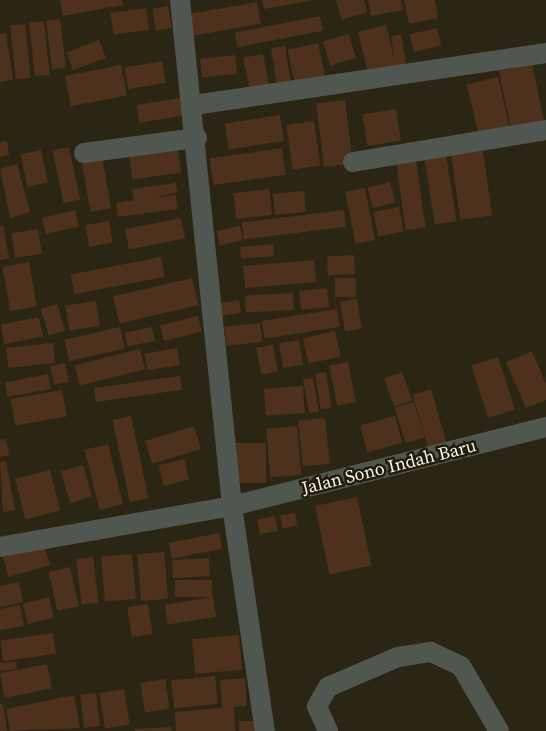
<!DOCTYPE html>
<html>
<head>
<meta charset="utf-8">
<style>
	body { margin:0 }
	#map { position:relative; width:546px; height:731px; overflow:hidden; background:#2b2514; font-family:"Source Serif 4",serif }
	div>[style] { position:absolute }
	.building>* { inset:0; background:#4e311d; transform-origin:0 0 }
	.street>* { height:20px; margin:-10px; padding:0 10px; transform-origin:10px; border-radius:10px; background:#505750 }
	span { translate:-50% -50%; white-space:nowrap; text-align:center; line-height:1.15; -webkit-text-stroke:5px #211b0b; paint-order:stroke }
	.street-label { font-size:18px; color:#f7f3e8 }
</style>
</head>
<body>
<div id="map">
	<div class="building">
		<div style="clip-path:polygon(60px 0,122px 0,123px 5px,63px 16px)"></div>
		<div style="clip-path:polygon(262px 0,309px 0,309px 1px,264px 9px)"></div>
		<div style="clip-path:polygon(336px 0,364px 0,367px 12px,342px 20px)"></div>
		<div style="clip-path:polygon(368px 0,401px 0,403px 10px,371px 16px)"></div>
		<div style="clip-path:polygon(404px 0,435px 0,438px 18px,409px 24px)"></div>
		<div style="left:257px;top:2px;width:22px;height:69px;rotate:80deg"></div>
		<div style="left:168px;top:6px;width:22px;height:16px;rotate:80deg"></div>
		<div style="left:146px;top:8px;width:22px;height:36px;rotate:82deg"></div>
		<div style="left:320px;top:16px;width:15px;height:87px;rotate:79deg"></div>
		<div style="left:60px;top:19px;width:49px;height:14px;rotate:83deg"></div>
		<div style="left:44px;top:21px;width:54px;height:15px;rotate:84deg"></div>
		<div style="left:25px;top:24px;width:54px;height:15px;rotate:84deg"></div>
		<div style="clip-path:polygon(386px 25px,395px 62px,391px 36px,401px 34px,407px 69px,369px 77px,358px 32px)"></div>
		<div style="left:437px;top:28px;width:18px;height:28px;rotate:77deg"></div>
		<div style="clip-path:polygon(6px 33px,13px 80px,0 82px,0 34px)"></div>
		<div style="left:349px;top:34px;width:25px;height:27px;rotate:74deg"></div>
		<div style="left:99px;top:40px;width:19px;height:35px;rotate:69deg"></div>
		<div style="left:318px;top:43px;width:39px;height:31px;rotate:78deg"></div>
		<div style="left:285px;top:46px;width:38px;height:14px;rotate:81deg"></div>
		<div style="left:263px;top:54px;width:36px;height:20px;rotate:79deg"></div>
		<div style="left:235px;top:55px;width:19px;height:35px;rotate:84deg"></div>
		<div style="left:162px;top:61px;width:22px;height:38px;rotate:80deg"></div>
		<div style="left:532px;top:64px;width:58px;height:34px;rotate:78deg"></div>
		<div style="left:121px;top:65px;width:31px;height:57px;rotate:79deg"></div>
		<div style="left:498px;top:77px;width:52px;height:32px;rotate:77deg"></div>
		<div style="left:180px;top:98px;width:18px;height:44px;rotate:81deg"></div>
		<div style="left:345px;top:100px;width:64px;height:29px;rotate:83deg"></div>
		<div style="left:396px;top:109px;width:32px;height:34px;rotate:81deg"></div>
		<div style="left:280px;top:115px;width:26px;height:56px;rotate:81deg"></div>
		<div style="left:314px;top:121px;width:45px;height:28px;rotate:82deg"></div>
		<div style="clip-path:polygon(7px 141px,9px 155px,0 157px,0 142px)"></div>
		<div style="left:177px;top:144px;width:29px;height:49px;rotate:82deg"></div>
		<div style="left:69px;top:147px;width:54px;height:17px;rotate:78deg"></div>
		<div style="left:282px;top:148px;width:27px;height:73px;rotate:82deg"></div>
		<div style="left:41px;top:150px;width:33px;height:21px;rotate:78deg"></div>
		<div style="left:483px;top:151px;width:65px;height:32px;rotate:82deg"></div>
		<div style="left:446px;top:154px;width:68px;height:22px;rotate:81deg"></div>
		<div style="left:102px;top:156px;width:53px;height:21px;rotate:80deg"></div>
		<div style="left:416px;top:160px;width:68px;height:20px;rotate:82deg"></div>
		<div style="clip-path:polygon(17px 164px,30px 212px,10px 218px,0 169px)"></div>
		<div style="left:390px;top:182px;width:21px;height:23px;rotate:76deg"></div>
		<div style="clip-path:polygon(176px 183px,177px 192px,155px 198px,176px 195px,178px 209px,118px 217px,116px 203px,134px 200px,132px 189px)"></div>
		<div style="left:365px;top:188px;width:53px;height:20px;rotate:79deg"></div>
		<div style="left:269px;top:189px;width:26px;height:36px;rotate:83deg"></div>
		<div style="left:304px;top:191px;width:21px;height:31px;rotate:85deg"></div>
		<div style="left:399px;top:207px;width:25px;height:26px;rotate:79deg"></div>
		<div style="left:75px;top:210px;width:17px;height:34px;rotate:77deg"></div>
		<div style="left:344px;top:210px;width:17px;height:103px;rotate:83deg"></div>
		<div style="left:181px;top:218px;width:21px;height:57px;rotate:79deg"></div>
		<div style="left:109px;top:221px;width:22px;height:24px;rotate:80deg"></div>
		<div style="clip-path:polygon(3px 225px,9px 258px,0 260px,0 226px)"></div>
		<div style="left:240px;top:226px;width:15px;height:24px;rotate:79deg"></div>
		<div style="left:38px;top:229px;width:25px;height:27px;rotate:81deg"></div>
		<div style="left:273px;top:244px;width:12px;height:33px;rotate:85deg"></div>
		<div style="left:354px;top:255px;width:19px;height:27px;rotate:87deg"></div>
		<div style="left:161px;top:257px;width:20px;height:92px;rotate:79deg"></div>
		<div style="left:314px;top:260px;width:22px;height:71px;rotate:85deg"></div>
		<div style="left:29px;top:262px;width:45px;height:27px;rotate:80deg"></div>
		<div style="left:192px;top:278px;width:28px;height:81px;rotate:77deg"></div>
		<div style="left:356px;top:278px;width:19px;height:21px;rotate:90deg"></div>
		<div style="left:327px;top:288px;width:19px;height:28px;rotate:84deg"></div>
		<div style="left:293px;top:293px;width:17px;height:48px;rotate:87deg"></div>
		<div style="left:357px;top:299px;width:30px;height:17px;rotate:81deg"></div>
		<div style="left:239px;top:300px;width:13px;height:19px;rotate:81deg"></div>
		<div style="left:96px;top:301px;width:25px;height:31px;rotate:81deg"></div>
		<div style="left:57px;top:304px;width:28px;height:17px;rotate:73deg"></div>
		<div style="left:337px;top:309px;width:18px;height:76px;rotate:81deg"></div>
		<div style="left:198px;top:316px;width:16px;height:39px;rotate:76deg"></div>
		<div style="left:39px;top:317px;width:20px;height:39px;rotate:79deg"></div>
		<div style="left:260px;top:323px;width:19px;height:36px;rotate:84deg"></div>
		<div style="left:120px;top:327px;width:22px;height:57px;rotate:77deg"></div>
		<div style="left:152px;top:327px;width:14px;height:28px;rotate:78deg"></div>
		<div style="left:335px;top:331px;width:26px;height:33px;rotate:77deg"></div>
		<div style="left:299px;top:340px;width:25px;height:20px;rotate:81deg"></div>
		<div style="left:53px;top:343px;width:20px;height:47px;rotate:84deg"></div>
		<div style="left:273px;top:345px;width:27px;height:17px;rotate:80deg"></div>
		<div style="left:177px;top:348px;width:17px;height:33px;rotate:80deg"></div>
		<div style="left:140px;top:349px;width:21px;height:67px;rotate:76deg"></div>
		<div style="clip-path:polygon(532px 351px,546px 384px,546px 400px,526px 408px,506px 362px)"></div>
		<div style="left:498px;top:357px;width:55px;height:28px;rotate:72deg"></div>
		<div style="left:348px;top:362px;width:41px;height:19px;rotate:79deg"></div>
		<div style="left:65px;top:363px;width:19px;height:15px;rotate:78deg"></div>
		<div style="left:326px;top:372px;width:36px;height:11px;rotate:81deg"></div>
		<div style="left:402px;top:372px;width:30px;height:19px;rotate:70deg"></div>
		<div style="left:48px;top:374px;width:15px;height:44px;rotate:79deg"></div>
		<div style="left:180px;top:376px;width:14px;height:87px;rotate:82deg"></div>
		<div style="left:313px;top:378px;width:34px;height:10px;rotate:80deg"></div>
		<div style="left:303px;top:386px;width:27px;height:39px;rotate:86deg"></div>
		<div style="left:431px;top:389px;width:55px;height:19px;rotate:74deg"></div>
		<div style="left:62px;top:390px;width:27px;height:52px;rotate:80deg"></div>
		<div style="left:414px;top:402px;width:37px;height:20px;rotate:73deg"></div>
		<div style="left:131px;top:416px;width:84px;height:19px;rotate:78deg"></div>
		<div style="left:395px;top:416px;width:28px;height:36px;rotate:75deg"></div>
		<div style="left:325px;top:418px;width:46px;height:27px;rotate:84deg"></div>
		<div style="left:194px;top:426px;width:24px;height:51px;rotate:73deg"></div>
		<div style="left:297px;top:426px;width:49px;height:31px;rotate:85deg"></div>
		<div style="clip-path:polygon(6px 439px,9px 455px,0 457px,0 440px)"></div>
		<div style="left:235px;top:443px;width:31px;height:40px"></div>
		<div style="left:108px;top:444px;width:62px;height:24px;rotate:76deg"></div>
		<div style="left:184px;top:459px;width:21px;height:26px;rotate:76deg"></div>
		<div style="clip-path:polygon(6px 461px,15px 510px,3px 512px,0 462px)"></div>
		<div style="left:83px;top:465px;width:33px;height:23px;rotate:74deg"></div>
		<div style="left:50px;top:470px;width:42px;height:36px;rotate:76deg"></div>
		<div style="left:357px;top:497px;width:70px;height:43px;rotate:78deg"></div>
		<div style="left:295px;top:513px;width:13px;height:15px;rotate:81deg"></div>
		<div style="left:275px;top:516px;width:15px;height:18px;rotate:79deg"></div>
		<div style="left:219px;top:533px;width:16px;height:51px;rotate:79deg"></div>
		<div style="left:43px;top:541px;width:25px;height:43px;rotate:74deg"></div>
		<div style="left:164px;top:552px;width:47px;height:27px;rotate:85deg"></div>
		<div style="left:132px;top:554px;width:45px;height:31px;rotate:85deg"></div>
		<div style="left:93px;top:557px;width:46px;height:17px;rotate:83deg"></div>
		<div style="left:209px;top:558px;width:18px;height:37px;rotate:87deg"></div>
		<div style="left:70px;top:567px;width:40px;height:22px;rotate:77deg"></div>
		<div style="left:175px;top:580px;width:37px;height:17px"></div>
		<div style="clip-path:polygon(19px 582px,23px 602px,0 607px,0 586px)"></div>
		<div style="left:49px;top:597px;width:21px;height:27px;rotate:76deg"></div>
		<div style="left:213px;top:597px;width:20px;height:49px;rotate:81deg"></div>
		<div style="left:148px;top:604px;width:30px;height:21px;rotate:81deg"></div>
		<div style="clip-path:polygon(20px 605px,24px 626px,0 630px,0 609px)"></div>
		<div style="left:53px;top:633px;width:21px;height:53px;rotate:82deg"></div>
		<div style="left:239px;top:635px;width:35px;height:47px;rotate:85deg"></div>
		<div style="clip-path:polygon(16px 662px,17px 669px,0 671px,0 663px)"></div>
		<div style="left:47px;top:664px;width:25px;height:48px;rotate:79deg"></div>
		<div style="left:215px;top:676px;width:28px;height:44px;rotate:84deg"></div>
		<div style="clip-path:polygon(245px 678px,247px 706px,234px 707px,235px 731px,176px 731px,175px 712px,222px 708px,220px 680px)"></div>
		<div style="left:165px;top:679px;width:30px;height:25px;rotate:81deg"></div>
		<div style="left:124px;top:689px;width:36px;height:25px;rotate:81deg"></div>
		<div style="left:96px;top:693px;width:33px;height:16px;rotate:83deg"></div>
		<div style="clip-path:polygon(74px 695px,80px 728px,10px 731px,6px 709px)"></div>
		<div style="clip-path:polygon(0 704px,3px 704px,7px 731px,0 731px)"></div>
		<div style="left:239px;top:721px;width:20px;height:10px"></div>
		<div style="clip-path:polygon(171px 727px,172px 731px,135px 731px,135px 729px)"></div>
	</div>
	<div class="street">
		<div style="left:180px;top:0;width:509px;rotate:84.13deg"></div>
		<div style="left:232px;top:506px;width:227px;rotate:81.7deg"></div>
		<div style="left:194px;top:105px;width:356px;rotate:-8.4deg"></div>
		<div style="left:84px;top:153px;width:114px;rotate:-7.6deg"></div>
		<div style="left:353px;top:162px;width:196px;rotate:-9.4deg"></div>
		<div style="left:0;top:547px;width:236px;rotate:-10deg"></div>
		<div style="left:232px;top:506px;width:324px;rotate:-14.1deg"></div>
		<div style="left:328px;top:731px;width:27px;rotate:-114deg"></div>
		<div style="left:317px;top:706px;width:22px;rotate:-60deg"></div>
		<div style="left:328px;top:687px;width:76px;rotate:-23.2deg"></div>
		<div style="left:398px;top:657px;width:33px;rotate:-9deg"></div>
		<div style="left:431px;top:652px;width:33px;rotate:25deg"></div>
		<div style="left:461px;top:666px;width:75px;rotate:59.7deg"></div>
	</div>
	<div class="street-label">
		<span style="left:389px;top:467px;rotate:-14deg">Jalan Sono Indah Baru</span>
	</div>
</div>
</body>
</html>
